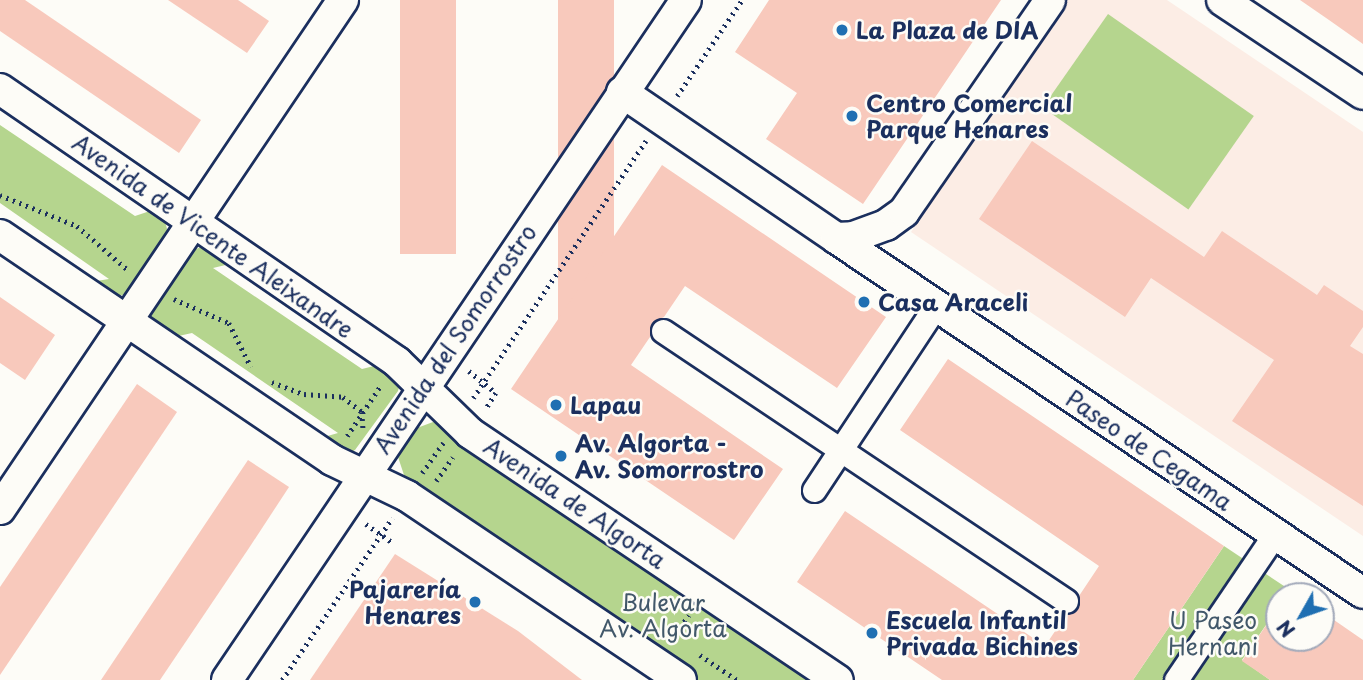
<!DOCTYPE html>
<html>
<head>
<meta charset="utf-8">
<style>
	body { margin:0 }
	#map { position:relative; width:1363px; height:680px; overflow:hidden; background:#fdfcf7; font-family:"Playpen Sans",sans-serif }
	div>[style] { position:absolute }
	.built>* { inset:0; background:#fcede5 }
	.green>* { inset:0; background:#b5d58e; transform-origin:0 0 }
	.building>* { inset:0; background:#f8c9bc; transform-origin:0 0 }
	.path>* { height:4.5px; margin-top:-2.25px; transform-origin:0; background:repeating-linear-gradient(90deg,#1b2f5e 0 2px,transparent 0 7px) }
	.roads { filter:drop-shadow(2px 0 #1b2f5e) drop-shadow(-2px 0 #1b2f5e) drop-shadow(0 2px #1b2f5e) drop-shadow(0 -2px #1b2f5e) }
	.pedestrian>* { height:23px; margin:-11.5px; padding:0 11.5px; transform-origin:11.5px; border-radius:11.5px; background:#fdfcf7 }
	.minor>* { height:30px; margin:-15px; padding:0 15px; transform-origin:15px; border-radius:15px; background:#fdfcf7 }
	.dots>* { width:19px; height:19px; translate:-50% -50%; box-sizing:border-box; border:4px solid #fdfcf7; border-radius:50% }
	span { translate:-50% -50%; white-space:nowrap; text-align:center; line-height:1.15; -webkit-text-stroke:5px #fdfcf7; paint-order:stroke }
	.poi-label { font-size:23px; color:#1b2f5e; font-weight:700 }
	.left { translate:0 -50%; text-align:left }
	.right { translate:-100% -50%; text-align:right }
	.street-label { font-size:23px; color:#1b2f5e }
	.park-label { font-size:23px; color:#42586a }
	.north { position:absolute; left:1265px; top:582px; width:70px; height:70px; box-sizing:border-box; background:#fdfcf7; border:2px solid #a3aaba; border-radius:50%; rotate:230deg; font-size:19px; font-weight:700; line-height:28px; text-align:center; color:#1b2f5e }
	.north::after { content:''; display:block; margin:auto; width:24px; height:32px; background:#1f6fb2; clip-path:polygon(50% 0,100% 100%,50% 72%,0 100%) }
</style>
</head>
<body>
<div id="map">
	<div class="built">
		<div style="clip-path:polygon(1067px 0,1167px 0,1363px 132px,1363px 536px,911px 232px)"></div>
	</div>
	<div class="green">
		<div style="left:1108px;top:14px;width:178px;height:114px;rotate:35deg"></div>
		<div style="clip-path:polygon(0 125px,135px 216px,159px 208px,163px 213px,169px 237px,129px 293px,113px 298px,84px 283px,109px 279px,0 203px)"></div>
		<div style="clip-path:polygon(207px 244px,238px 262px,213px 268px,362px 369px,386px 363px,400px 383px,398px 391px,355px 450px,349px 453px,317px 439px,338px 433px,192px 333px,165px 339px,148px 320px,194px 250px)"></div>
		<div style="clip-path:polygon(433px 422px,444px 425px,820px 680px,698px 680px,406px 481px,398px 457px,417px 428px)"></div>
		<div style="clip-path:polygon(1224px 546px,1290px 590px,1279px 596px,1279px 606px,1242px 660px,1270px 680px,1133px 680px)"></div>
	</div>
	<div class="building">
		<div style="clip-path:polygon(0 0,25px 0,201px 120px,179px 153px,0 31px)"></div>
		<div style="clip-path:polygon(168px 0,238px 0,269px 21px,247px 53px)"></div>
		<div style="left:400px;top:0;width:56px;height:254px"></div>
		<div style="left:558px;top:0;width:56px;height:342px"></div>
		<div style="clip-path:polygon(769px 0,1001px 0,863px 204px,766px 139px,797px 93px,735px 52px)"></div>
		<div style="clip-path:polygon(1300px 0,1363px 0,1363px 44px,1329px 20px)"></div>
		<div style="clip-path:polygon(1032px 141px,1204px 257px,1222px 231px,1317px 295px,1324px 285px,1363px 311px,1363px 327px,1350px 346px,1363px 354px,1363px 506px,1232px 421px,1274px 360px,1151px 278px,1125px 317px,979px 219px)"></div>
		<div style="clip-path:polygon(662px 165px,886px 317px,837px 388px,685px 286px,664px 317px,652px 323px,650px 337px,631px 365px,783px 469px,734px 540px,511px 389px)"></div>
		<div style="clip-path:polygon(0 297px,55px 335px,25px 380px,0 363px)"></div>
		<div style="clip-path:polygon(948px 359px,1224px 546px,1133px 680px,942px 680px,797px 582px,845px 511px,1045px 646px,1066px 615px,1077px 609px,1079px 596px,1099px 566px,900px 430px)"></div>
		<div style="clip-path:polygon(137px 384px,177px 412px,0 675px,0 587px)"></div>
		<div style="clip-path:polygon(248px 460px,289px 487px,249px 548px,160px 680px,101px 680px)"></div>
		<div style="clip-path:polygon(395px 554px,518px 631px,582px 680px,310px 680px)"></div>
		<div style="clip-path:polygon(1279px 606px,1279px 638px,1321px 638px,1321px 611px,1363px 640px,1363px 680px,1270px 680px,1242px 661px)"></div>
	</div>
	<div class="path">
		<div style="left:677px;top:96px;width:116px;rotate:-55.9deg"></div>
		<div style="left:0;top:195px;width:83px;rotate:21.9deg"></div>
		<div style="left:77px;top:226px;width:67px;rotate:40.8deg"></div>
		<div style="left:174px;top:299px;width:60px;rotate:23.6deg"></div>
		<div style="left:229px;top:323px;width:49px;rotate:63.4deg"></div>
		<div style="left:469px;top:371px;width:35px;rotate:39deg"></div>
		<div style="left:496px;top:393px;width:19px;rotate:122deg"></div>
		<div style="left:272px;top:382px;width:34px;rotate:21deg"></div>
		<div style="left:304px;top:394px;width:39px;rotate:4deg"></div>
		<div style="left:343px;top:397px;width:24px;rotate:38deg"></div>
		<div style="left:362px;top:412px;width:16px;rotate:86deg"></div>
		<div style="left:473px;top:398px;width:310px;rotate:-56.1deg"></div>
		<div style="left:347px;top:436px;width:61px;rotate:-56.3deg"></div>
		<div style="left:422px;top:473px;width:37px;rotate:-55deg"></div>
		<div style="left:436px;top:481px;width:29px;rotate:-55deg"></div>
		<div style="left:366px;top:524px;width:33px;rotate:35deg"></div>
		<div style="left:672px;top:639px;width:29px;rotate:-55deg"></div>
		<div style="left:700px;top:655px;width:45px;rotate:34deg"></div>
		<div style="left:282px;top:680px;width:196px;rotate:-55.8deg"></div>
	</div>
	<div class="roads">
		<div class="pedestrian">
			<div style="left:663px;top:331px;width:485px;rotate:33.8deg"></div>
			<div style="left:814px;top:490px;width:221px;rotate:-56.5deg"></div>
			<div style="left:1176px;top:680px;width:176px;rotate:-55.9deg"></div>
		</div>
		<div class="minor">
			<div style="left:1222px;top:0;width:169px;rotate:33.7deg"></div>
			<div style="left:0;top:89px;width:482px;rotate:34.5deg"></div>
			<div style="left:397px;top:362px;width:102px;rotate:44.2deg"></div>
			<div style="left:470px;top:433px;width:443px;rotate:33.9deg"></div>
			<div style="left:622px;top:92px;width:259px;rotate:34.3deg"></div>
			<div style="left:836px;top:238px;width:17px;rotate:-3deg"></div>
			<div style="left:853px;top:237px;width:35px;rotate:-20deg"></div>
			<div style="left:886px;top:225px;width:22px;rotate:-36deg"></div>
			<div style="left:904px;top:212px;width:257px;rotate:-55.4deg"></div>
			<div style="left:0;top:235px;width:401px;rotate:34.1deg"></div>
			<div style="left:332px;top:460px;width:83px;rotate:25.6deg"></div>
			<div style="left:407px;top:496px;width:330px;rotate:33.9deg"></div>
			<div style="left:836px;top:238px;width:635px;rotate:33.97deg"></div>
			<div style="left:0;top:509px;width:614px;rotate:-56.03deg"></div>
			<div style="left:227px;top:680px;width:820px;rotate:-55.98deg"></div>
		</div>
	</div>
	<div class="dots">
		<div style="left:842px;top:30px;background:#1f6fb2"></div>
		<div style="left:852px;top:116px;background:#1f6fb2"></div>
		<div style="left:864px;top:302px;background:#1f6fb2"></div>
		<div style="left:556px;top:405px;background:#1f6fb2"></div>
		<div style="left:561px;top:456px;background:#1f6fb2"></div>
		<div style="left:475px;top:602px;background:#1f6fb2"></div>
		<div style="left:872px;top:633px;background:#1f6fb2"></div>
	</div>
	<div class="poi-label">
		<span class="left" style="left:856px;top:30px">La Plaza de DIA</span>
		<span class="left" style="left:866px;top:116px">Centro Comercial<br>Parque Henares</span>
		<span class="left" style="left:878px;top:302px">Casa Araceli</span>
		<span class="left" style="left:570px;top:405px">Lapau</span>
		<span class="left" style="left:575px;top:456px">Av. Algorta -<br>Av. Somorrostro</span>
		<span class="right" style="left:461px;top:602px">Pajarería<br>Henares</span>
		<span class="left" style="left:886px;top:633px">Escuela Infantil<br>Privada Bichines</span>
	</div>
	<div class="street-label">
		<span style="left:213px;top:236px;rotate:35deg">Avenida de Vicente Aleixandre</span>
		<span style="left:455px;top:339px;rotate:-56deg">Avenida del Somorrostro</span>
		<span style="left:1149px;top:450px;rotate:34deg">Paseo de Cegama</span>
		<span style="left:575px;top:503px;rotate:34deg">Avenida de Algorta</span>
	</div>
	<div class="park-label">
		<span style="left:663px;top:615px">Bulevar<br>Av. Algorta</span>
		<span style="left:1213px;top:633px">U Paseo<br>Hernani</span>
	</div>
	<div class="north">N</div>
</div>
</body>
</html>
